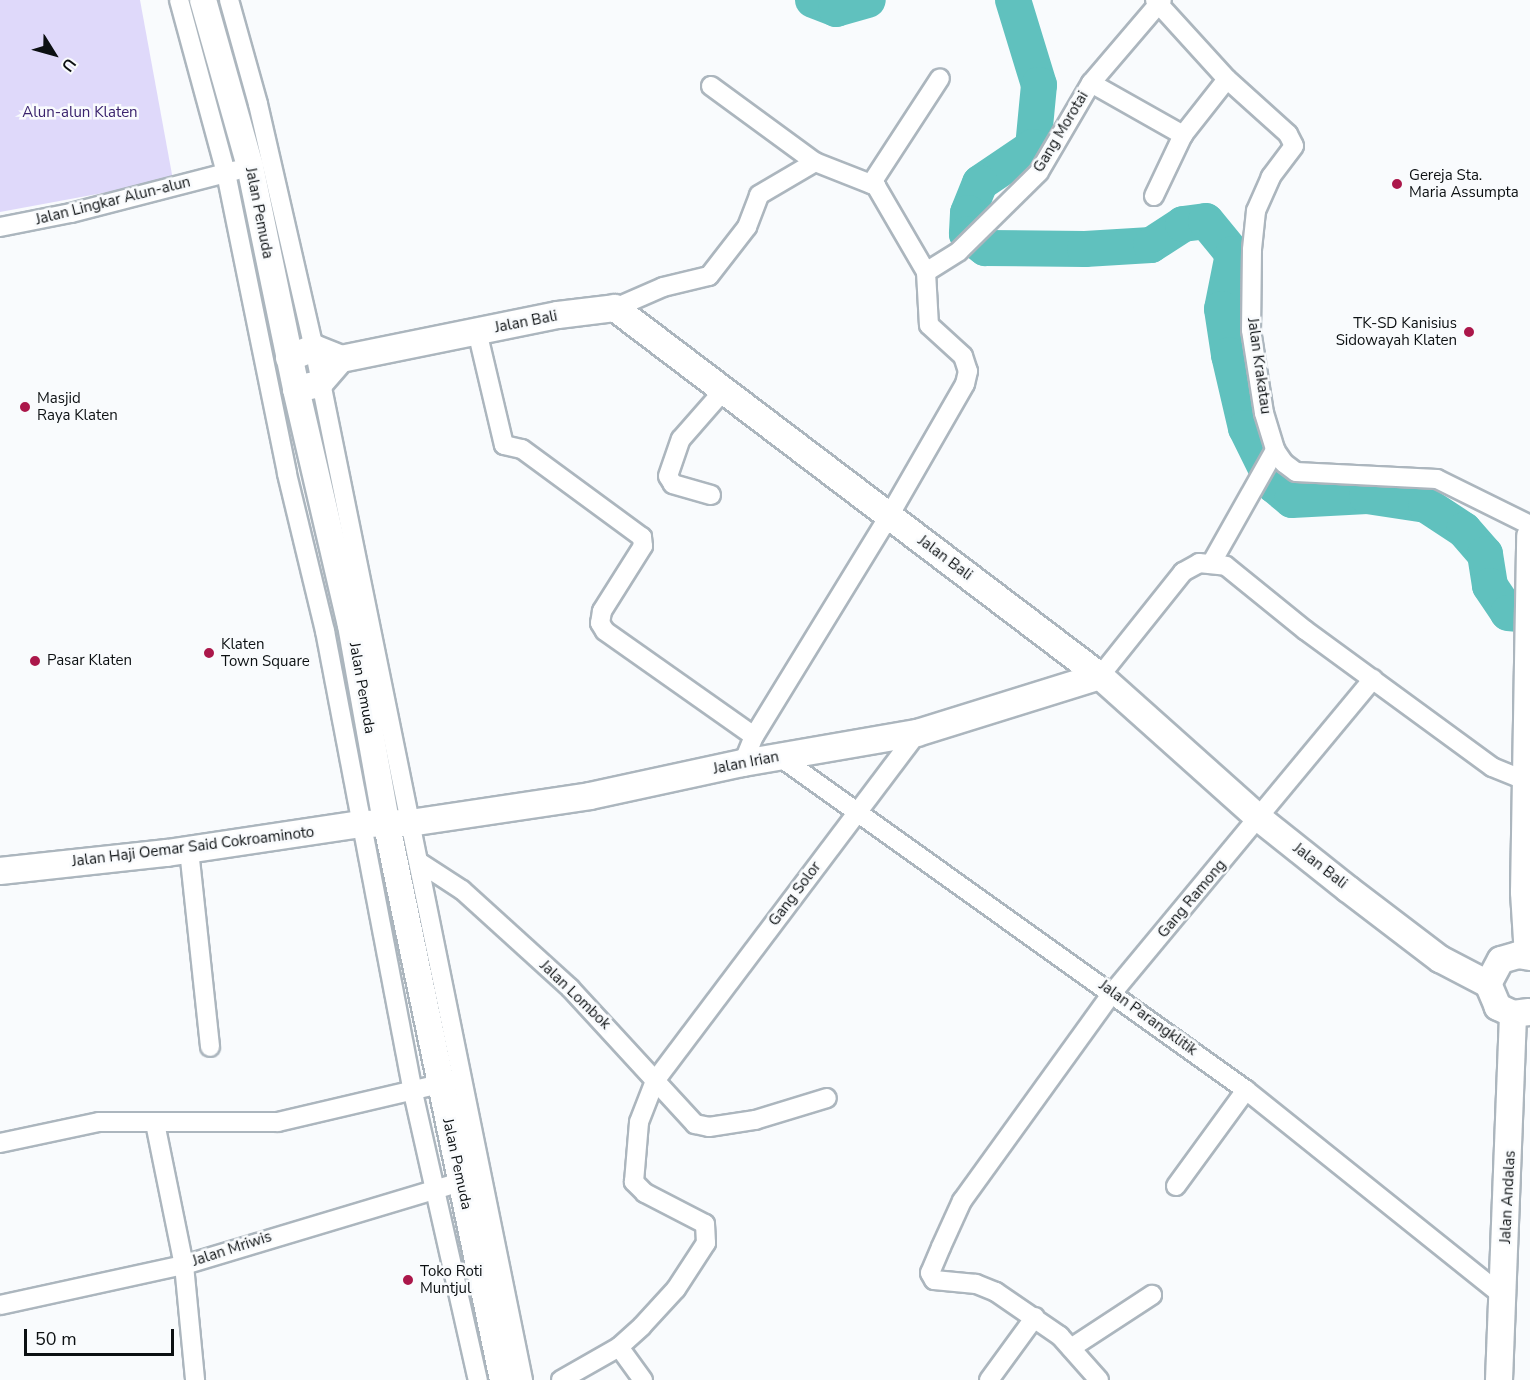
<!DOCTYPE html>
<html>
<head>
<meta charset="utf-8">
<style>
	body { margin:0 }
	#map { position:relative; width:1530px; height:1380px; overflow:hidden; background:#f9fbfd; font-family:"Nunito Sans",sans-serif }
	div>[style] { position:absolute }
	.green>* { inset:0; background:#dfd9fa }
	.river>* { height:36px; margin:-18px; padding:0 18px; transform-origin:18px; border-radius:18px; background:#60c1be }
	.roads { filter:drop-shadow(2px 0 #acb6be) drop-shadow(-2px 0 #acb6be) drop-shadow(0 2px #acb6be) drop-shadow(0 -2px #acb6be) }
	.street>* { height:18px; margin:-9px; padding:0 9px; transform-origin:9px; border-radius:9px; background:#fff }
	.secondary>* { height:26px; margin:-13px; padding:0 13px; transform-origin:13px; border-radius:13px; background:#fff }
	.dots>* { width:16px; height:16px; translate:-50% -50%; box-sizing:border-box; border:3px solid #f9fbfd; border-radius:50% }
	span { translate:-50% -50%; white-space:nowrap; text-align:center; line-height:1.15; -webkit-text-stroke:5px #f9fbfd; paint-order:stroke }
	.park-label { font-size:15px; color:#3a236d }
	.street-label { font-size:15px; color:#0c1012 }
	.poi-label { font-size:15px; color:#0c1012 }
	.left { translate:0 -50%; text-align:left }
	.right { translate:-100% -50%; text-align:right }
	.north { position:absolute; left:24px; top:24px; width:60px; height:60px; -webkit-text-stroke:4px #f9fbfd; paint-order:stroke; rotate:127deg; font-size:16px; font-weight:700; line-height:24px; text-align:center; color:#0c1012 }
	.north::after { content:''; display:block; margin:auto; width:21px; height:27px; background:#0c1012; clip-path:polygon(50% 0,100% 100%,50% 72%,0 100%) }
	.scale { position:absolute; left:24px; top:1329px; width:150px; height:27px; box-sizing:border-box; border:3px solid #0c1012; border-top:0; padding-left:8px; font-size:18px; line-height:21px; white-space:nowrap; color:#0c1012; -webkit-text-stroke:4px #f9fbfd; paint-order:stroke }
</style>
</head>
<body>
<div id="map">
	<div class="green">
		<div style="clip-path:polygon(0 0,140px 0,173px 180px,0 212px)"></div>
	</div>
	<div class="river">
		<div style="left:813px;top:0;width:25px;rotate:21deg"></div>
		<div style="left:836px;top:9px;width:33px;rotate:-16deg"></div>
		<div style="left:1013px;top:0;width:89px;rotate:73deg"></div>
		<div style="left:1039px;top:85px;width:62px;rotate:95.5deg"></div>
		<div style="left:1033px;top:147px;width:64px;rotate:145.8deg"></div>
		<div style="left:980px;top:183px;width:32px;rotate:112deg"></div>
		<div style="left:968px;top:213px;width:21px;rotate:93deg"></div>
		<div style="left:967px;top:234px;width:23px;rotate:38deg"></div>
		<div style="left:985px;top:248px;width:100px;rotate:0.6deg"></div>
		<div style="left:1085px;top:249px;width:66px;rotate:-3.5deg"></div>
		<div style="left:1151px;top:245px;width:38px;rotate:-33deg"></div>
		<div style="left:1183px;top:224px;width:23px;rotate:-7deg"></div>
		<div style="left:1206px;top:221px;width:43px;rotate:50.7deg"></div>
		<div style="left:1233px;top:254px;width:56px;rotate:101.3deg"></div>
		<div style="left:1222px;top:309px;width:47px;rotate:81.3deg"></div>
		<div style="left:1229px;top:355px;width:75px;rotate:76.9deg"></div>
		<div style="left:1246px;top:428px;width:64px;rotate:63.8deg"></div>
		<div style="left:1274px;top:485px;width:23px;rotate:40deg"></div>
		<div style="left:1292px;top:500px;width:75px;rotate:-3.1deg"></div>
		<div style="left:1367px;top:496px;width:60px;rotate:8.7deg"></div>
		<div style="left:1426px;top:505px;width:45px;rotate:33.3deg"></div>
		<div style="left:1464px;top:530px;width:32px;rotate:49deg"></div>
		<div style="left:1485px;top:554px;width:32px;rotate:81deg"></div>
		<div style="left:1490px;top:586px;width:32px;rotate:56deg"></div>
		<div style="left:1508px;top:613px;width:22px;rotate:5deg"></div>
	</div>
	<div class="roads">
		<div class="street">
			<div style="left:179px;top:0;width:179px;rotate:74.8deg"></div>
			<div style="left:226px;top:173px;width:307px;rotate:78.5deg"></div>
			<div style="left:287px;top:474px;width:162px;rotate:76.4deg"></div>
			<div style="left:325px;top:631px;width:465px;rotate:79.2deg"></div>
			<div style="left:412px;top:1088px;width:299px;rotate:77.3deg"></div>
			<div style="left:229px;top:0;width:108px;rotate:74.4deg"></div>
			<div style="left:258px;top:104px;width:250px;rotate:77.1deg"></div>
			<div style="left:314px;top:348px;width:1053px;rotate:78.55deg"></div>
			<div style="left:1155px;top:0;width:107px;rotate:47.7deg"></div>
			<div style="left:1227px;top:79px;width:82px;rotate:42deg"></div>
			<div style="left:1288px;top:134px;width:13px;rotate:63deg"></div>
			<div style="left:1294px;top:146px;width:39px;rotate:127deg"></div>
			<div style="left:1271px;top:177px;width:37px;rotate:114deg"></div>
			<div style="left:1256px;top:211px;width:39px;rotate:96deg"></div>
			<div style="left:1252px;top:250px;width:80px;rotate:90.7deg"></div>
			<div style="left:1251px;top:330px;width:84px;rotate:81.1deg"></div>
			<div style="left:1264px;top:413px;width:39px;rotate:73deg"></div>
			<div style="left:1275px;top:450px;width:16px;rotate:55deg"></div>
			<div style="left:1284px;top:463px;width:15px;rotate:37deg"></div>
			<div style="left:1296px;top:472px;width:141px;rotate:2.8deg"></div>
			<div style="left:1437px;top:479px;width:104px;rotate:26.3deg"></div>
			<div style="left:1091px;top:83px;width:106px;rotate:29.5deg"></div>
			<div style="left:1183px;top:135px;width:71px;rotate:-51.8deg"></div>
			<div style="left:711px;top:86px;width:129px;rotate:36.2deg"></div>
			<div style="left:815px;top:162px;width:66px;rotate:21.5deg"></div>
			<div style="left:876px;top:186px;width:99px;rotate:59.8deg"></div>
			<div style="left:926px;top:272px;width:53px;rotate:86.8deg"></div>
			<div style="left:929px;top:325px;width:46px;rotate:42.4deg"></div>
			<div style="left:963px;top:356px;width:16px;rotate:72deg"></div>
			<div style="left:968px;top:371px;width:13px;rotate:103deg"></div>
			<div style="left:965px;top:384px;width:152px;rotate:119.9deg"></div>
			<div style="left:889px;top:516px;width:258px;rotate:121.5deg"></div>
			<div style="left:754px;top:736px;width:29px;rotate:112deg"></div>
			<div style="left:871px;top:184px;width:126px;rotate:-56.9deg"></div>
			<div style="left:1154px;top:196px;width:68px;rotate:-64.6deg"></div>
			<div style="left:0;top:227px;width:72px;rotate:-11.2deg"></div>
			<div style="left:71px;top:213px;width:171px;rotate:-14.5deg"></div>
			<div style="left:926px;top:272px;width:39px;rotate:-32deg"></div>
			<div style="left:959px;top:251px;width:112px;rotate:-44.6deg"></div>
			<div style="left:1039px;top:172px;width:103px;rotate:-59.7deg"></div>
			<div style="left:1091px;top:83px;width:109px;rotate:-49.5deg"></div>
			<div style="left:615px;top:308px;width:52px;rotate:-23.6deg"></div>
			<div style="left:663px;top:287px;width:47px;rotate:-13.4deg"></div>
			<div style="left:709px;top:276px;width:62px;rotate:-52.2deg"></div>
			<div style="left:747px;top:227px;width:34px;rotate:-69deg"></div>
			<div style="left:759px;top:195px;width:65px;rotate:-30.5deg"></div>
			<div style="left:477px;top:331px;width:117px;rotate:76.7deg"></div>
			<div style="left:504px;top:445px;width:18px;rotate:13deg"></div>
			<div style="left:522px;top:449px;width:149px;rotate:36.3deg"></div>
			<div style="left:642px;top:537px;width:9px;rotate:84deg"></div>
			<div style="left:643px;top:546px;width:77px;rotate:122.2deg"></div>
			<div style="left:602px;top:611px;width:12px;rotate:99deg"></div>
			<div style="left:600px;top:623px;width:9px;rotate:58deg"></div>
			<div style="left:605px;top:631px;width:182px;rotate:35.2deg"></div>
			<div style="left:711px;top:495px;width:40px;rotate:-164deg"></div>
			<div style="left:673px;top:484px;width:9px;rotate:-122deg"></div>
			<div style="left:668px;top:476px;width:39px;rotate:-71deg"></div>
			<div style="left:681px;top:439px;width:64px;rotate:-48.8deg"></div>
			<div style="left:1212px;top:562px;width:129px;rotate:-60.6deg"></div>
			<div style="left:1100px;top:676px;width:133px;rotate:-51.4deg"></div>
			<div style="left:1183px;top:572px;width:18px;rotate:-29deg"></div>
			<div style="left:1199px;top:563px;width:27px;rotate:6deg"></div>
			<div style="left:1226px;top:566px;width:102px;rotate:39deg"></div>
			<div style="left:1305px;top:630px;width:232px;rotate:36.2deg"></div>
			<div style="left:1492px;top:767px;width:38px;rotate:22deg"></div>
			<div style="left:780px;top:757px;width:573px;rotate:35.55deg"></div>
			<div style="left:1246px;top:1090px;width:329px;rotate:38.7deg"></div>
			<div style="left:189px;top:850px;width:198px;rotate:83.9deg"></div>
			<div style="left:419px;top:862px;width:51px;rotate:33.1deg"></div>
			<div style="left:462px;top:890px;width:146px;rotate:42.2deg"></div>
			<div style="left:570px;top:988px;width:185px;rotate:47.4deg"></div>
			<div style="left:695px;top:1124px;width:14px;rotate:12deg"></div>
			<div style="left:709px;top:1127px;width:47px;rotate:-8.7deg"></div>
			<div style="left:755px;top:1120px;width:75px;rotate:-17deg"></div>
			<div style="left:155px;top:1123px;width:145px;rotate:78.5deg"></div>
			<div style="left:184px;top:1265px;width:116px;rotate:84.5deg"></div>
			<div style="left:0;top:1143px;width:101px;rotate:-12deg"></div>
			<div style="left:99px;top:1122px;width:179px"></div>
			<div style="left:278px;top:1122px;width:166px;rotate:-13.2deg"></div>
			<div style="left:1176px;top:1186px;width:119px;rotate:-53.9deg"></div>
			<div style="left:0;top:1305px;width:188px;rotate:-12.3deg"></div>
			<div style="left:184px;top:1265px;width:288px;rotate:-16.7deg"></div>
			<div style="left:619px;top:1347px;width:41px;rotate:54deg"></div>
			<div style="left:1071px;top:1348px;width:97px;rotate:-33.2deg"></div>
			<div style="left:561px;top:1380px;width:67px;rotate:-29.6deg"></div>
			<div style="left:619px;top:1347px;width:31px;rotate:-42deg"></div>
			<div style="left:642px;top:1326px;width:50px;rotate:-47.4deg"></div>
			<div style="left:676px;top:1289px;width:55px;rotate:-56.9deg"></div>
			<div style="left:706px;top:1243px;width:19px;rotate:-93deg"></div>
			<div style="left:705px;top:1224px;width:68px;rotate:-152.7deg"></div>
			<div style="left:645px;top:1193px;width:16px;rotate:-135deg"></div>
			<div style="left:634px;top:1182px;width:60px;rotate:-85.2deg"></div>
			<div style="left:639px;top:1122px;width:44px;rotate:-68.7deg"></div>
			<div style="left:655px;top:1081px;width:436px;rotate:-53deg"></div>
			<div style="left:989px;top:1380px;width:78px;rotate:-53.9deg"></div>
			<div style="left:1099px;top:1380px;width:59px;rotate:-131.6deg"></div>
			<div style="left:1060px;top:1336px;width:78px;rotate:-145.5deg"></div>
			<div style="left:996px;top:1292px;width:22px;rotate:-158deg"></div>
			<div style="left:976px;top:1284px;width:42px;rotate:-174.6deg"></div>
			<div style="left:934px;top:1280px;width:8px;rotate:-120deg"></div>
			<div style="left:930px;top:1273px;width:28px;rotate:-67deg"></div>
			<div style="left:941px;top:1247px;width:51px;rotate:-65.5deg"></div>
			<div style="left:962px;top:1201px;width:258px;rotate:-54.2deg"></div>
			<div style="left:1113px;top:992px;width:407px;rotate:-50.3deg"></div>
		</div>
		<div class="secondary">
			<div style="left:203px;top:0;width:173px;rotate:74.2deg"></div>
			<div style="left:250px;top:166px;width:228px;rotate:78.3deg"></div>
			<div style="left:296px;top:389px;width:242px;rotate:76.9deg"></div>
			<div style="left:351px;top:625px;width:199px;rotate:79.9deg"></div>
			<div style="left:386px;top:821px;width:571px;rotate:78.18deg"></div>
			<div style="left:289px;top:358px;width:27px;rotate:-22deg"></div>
			<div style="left:314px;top:348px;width:29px;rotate:22deg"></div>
			<div style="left:341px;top:359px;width:221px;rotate:-11.5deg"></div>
			<div style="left:558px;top:315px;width:57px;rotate:-7deg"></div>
			<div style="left:615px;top:308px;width:609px;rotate:37.19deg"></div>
			<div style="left:1100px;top:676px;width:215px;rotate:41.8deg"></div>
			<div style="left:1260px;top:819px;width:112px;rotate:38.5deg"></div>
			<div style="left:1348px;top:889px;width:116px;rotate:37.3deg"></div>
			<div style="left:1440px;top:959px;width:54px;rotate:27.5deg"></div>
			<div style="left:296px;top:389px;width:24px;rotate:-12deg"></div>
			<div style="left:319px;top:384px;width:33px;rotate:-49deg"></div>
			<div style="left:0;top:871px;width:168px;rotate:-6.2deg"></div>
			<div style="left:167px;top:853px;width:195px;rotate:-8.5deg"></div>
			<div style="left:360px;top:824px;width:50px;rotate:-1.1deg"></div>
			<div style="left:410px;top:823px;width:182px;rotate:-8.5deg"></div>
			<div style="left:590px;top:796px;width:157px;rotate:-12.2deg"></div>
			<div style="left:743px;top:763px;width:177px;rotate:-9.8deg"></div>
			<div style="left:917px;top:733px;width:192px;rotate:-17.3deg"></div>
			<div style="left:1528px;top:956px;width:64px;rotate:-93.6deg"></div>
			<div style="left:1524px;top:892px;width:356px;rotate:-89deg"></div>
			<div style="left:1529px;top:1012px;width:16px;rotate:173deg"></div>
			<div style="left:1513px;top:1014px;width:17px;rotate:-155deg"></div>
			<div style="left:1498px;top:1007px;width:25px;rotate:-113deg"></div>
			<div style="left:1488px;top:984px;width:27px;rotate:-62deg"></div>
			<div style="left:1501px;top:960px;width:18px;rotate:-16deg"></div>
			<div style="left:1518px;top:955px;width:12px;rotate:9deg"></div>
			<div style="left:1499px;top:1380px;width:366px;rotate:-87.8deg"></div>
		</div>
	</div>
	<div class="dots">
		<div style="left:1397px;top:184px;background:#ab174a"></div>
		<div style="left:1469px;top:332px;background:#ab174a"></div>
		<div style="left:25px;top:407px;background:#ab174a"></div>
		<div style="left:209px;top:653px;background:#ab174a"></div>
		<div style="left:35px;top:661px;background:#ab174a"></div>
		<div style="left:408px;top:1280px;background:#ab174a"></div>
	</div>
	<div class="park-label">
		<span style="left:80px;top:113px">Alun-alun Klaten</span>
	</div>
	<div class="street-label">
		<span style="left:1061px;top:132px;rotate:-59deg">Gang Morotai</span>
		<span style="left:113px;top:201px;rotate:-14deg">Jalan Lingkar Alun-alun</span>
		<span style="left:259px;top:213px;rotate:79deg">Jalan Pemuda</span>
		<span style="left:526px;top:322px;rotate:-11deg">Jalan Bali</span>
		<span style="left:1259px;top:366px;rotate:82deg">Jalan Krakatau</span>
		<span style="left:945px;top:558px;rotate:37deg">Jalan Bali</span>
		<span style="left:362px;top:688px;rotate:80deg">Jalan Pemuda</span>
		<span style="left:746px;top:763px;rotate:-11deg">Jalan Irian</span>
		<span style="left:193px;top:847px;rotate:-7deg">Jalan Haji Oemar Said Cokroaminoto</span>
		<span style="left:1320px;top:866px;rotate:38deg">Jalan Bali</span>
		<span style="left:795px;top:894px;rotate:-53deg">Gang Solor</span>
		<span style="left:1192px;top:899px;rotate:-50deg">Gang Ramong</span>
		<span style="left:575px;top:995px;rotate:44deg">Jalan Lombok</span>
		<span style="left:1148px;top:1018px;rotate:36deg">Jalan Parangklitik</span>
		<span style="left:457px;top:1164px;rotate:78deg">Jalan Pemuda</span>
		<span style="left:1508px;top:1197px;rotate:-87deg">Jalan Andalas</span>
		<span style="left:232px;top:1249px;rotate:-18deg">Jalan Mriwis</span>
	</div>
	<div class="poi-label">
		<span class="left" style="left:1409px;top:184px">Gereja Sta.<br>Maria Assumpta</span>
		<span class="right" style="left:1457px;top:332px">TK-SD Kanisius<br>Sidowayah Klaten</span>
		<span class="left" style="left:37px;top:407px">Masjid<br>Raya Klaten</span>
		<span class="left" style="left:221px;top:653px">Klaten<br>Town Square</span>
		<span class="left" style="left:47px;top:661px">Pasar Klaten</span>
		<span class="left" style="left:420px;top:1280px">Toko Roti<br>Muntjul</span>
	</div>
	<div class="north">U</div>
	<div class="scale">50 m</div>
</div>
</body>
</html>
